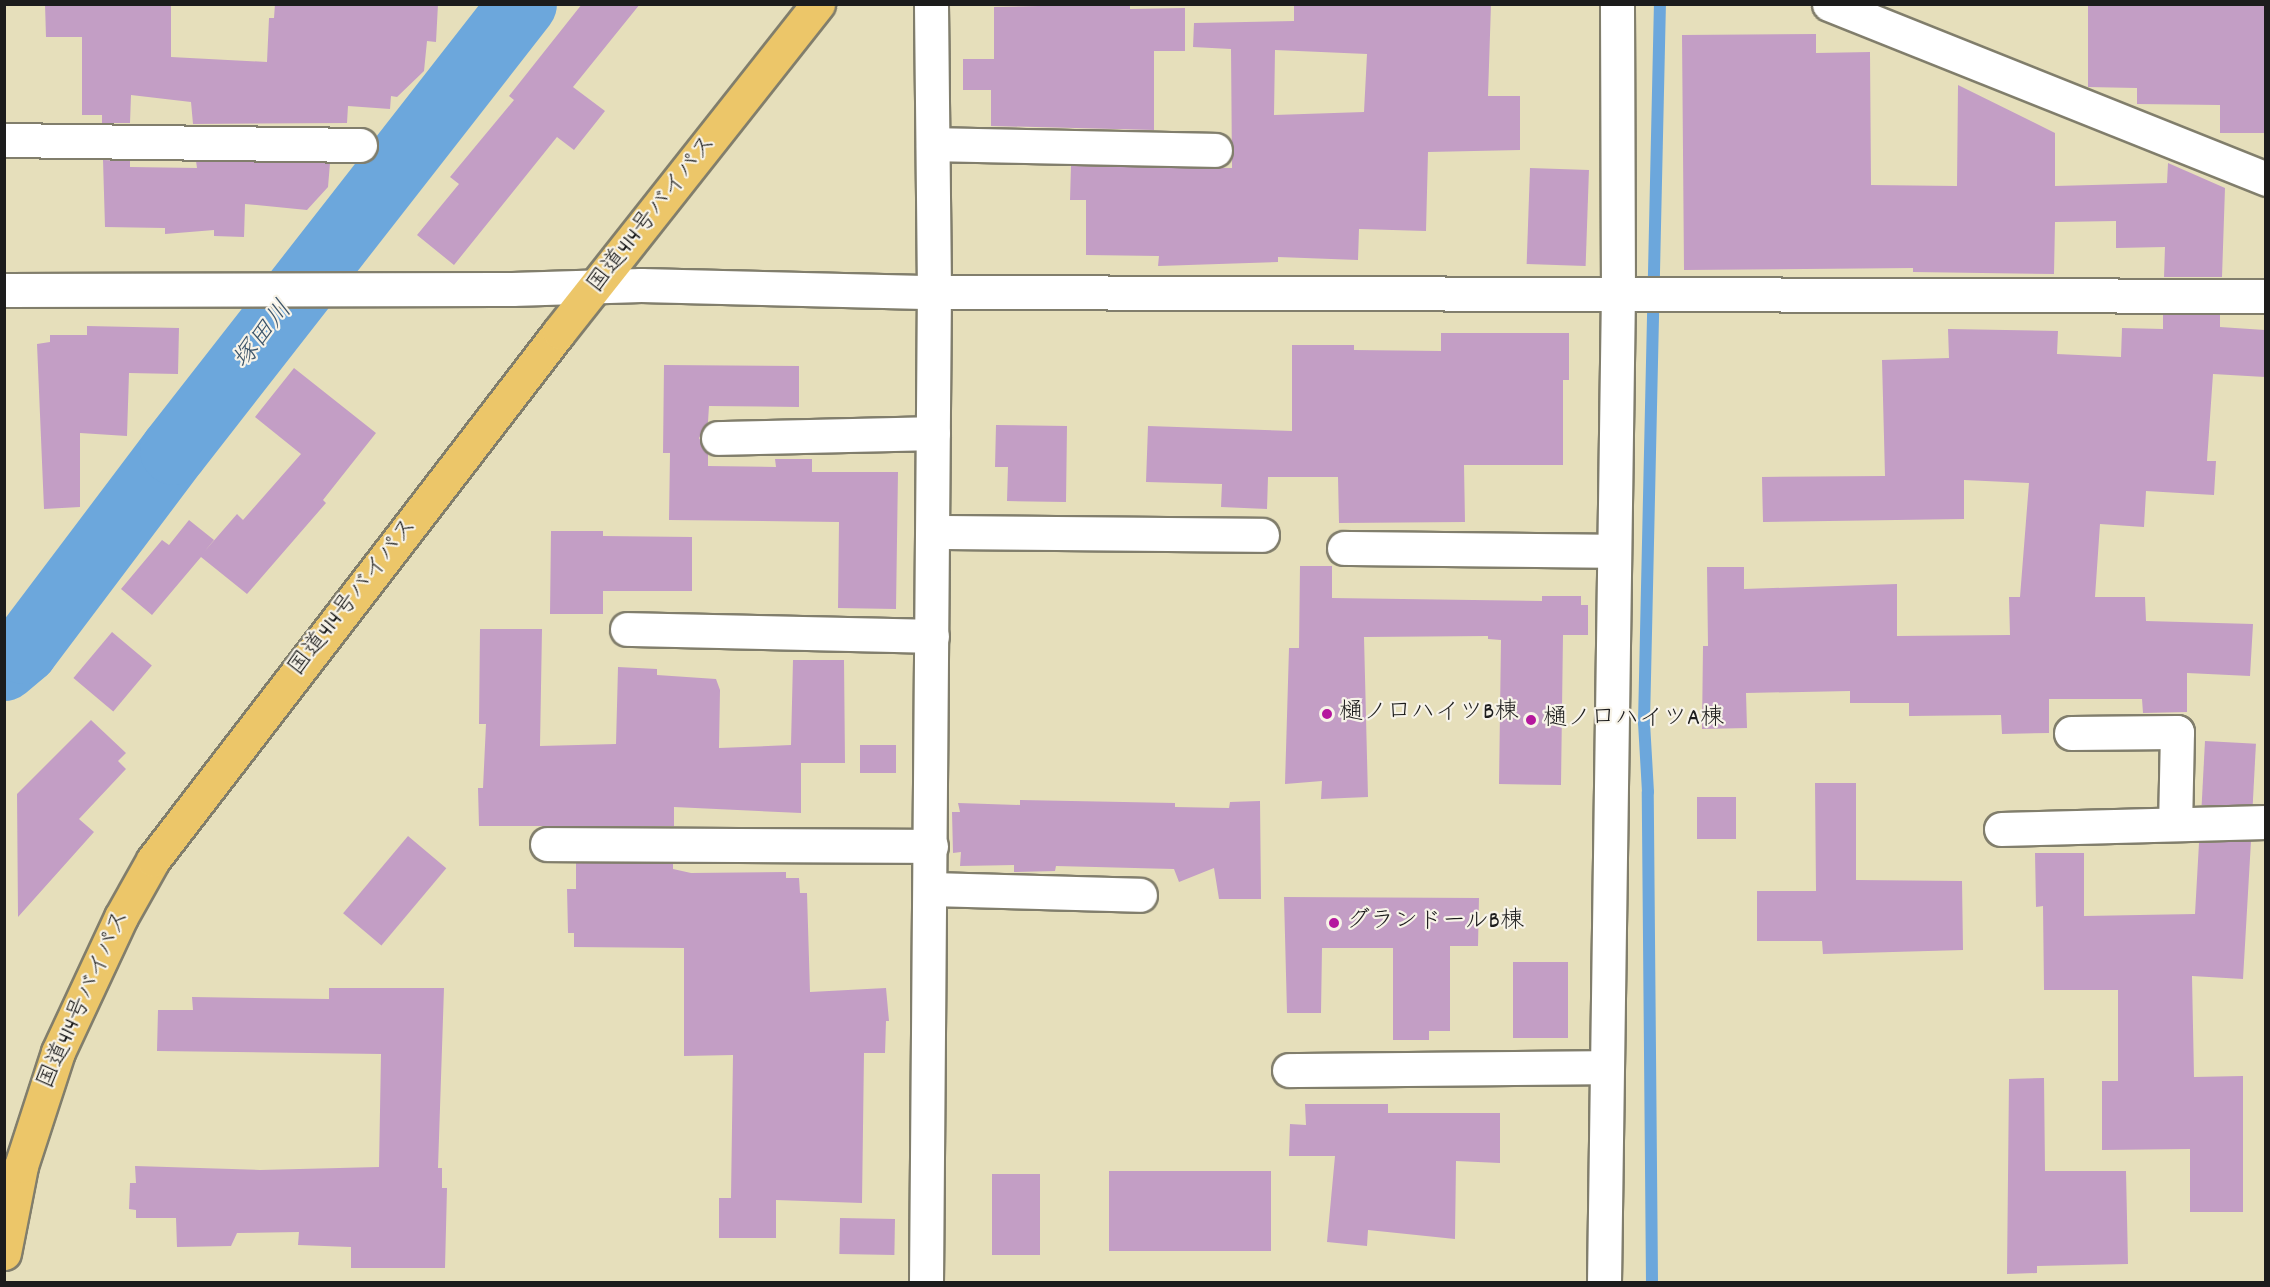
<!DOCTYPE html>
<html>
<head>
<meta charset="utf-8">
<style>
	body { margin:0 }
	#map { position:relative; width:2270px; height:1287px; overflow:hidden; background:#e6dfbb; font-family:Dekko,"Klee One",sans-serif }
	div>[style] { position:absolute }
	.stream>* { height:12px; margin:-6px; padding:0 6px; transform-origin:6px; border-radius:6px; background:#6ca7dc }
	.river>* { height:68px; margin:-34px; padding:0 34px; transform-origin:34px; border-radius:34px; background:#6ca7dc }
	.building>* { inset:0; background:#c39ec5; transform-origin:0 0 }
	.roads { filter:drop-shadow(2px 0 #817e6c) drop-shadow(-2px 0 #817e6c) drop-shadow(0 2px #817e6c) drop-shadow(0 -2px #817e6c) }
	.minor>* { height:33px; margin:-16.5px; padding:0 16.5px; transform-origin:16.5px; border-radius:16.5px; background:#fff }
	.highway>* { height:33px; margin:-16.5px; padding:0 16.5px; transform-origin:16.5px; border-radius:16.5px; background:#ecc669 }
	.dots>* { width:16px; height:16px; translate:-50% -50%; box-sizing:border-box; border:3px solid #f7f3e8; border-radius:50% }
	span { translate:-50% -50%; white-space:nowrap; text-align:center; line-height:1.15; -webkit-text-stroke:4.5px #f7f3e8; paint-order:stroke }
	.street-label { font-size:24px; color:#1c1c1c }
	.poi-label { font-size:24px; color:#1c1c1c }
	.left { translate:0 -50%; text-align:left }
	.water-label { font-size:26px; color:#3c5469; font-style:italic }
	.frame { position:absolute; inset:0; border:6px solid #1c1c1c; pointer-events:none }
</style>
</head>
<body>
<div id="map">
	<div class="stream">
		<div style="left:1652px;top:1282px;width:490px;rotate:-90.5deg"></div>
		<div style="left:1648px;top:792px;width:69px;rotate:-93.3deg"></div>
		<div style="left:1644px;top:723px;width:719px;rotate:-88.73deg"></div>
	</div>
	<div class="river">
		<div style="left:4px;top:667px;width:26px;rotate:-40deg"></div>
		<div style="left:24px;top:650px;width:249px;rotate:-53deg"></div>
		<div style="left:174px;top:451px;width:567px;rotate:-52.02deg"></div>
	</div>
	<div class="building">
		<div style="clip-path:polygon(45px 4px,171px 4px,171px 57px,267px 62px,269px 18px,274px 18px,275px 4px,438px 4px,436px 42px,427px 41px,424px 71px,397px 97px,391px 96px,390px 109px,348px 106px,347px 123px,193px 124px,191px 102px,131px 95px,130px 123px,102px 123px,102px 115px,82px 115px,82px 37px,46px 37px)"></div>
		<div style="clip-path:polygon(582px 4px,640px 4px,573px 87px,605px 111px,574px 150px,557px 137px,454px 265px,417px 235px,459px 184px,450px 177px,514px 100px,509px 96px)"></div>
		<div style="clip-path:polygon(1130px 4px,1130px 9px,1185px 8px,1185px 51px,1154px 51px,1154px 130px,991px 126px,991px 90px,963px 90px,963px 59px,994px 59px,994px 7px)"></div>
		<div style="clip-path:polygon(evenodd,1294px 4px,1491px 4px,1488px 96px,1520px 96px,1520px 150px,1428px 152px,1426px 231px,1359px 229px,1358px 260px,1278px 257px,1278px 262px,1158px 266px,1159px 256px,1086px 255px,1086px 200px,1070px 200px,1071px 166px,1232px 168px,1231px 49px,1193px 47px,1194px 23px,1294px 21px,1294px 4px,1275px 50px,1367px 54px,1364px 112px,1274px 115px,1275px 50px)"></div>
		<div style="clip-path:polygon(2088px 4px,2265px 4px,2265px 133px,2220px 133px,2220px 105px,2137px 104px,2137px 88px,2088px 87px)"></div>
		<div style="clip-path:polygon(1816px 34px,1816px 53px,1870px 52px,1871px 185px,1957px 186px,1958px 85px,2055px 133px,2055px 186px,2167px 183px,2168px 163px,2225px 188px,2222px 277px,2164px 277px,2165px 247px,2116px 248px,2116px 221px,2055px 222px,2054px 274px,1913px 272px,1913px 268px,1684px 270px,1682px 35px)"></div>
		<div style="clip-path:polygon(103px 160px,130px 161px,130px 167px,197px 168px,196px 161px,330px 163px,328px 187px,307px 210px,245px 204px,244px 237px,214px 236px,214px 230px,165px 234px,165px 228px,105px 227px)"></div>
		<div style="left:1530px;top:168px;width:59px;height:96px;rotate:2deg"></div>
		<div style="clip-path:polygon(2163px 314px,2220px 315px,2220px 327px,2265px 330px,2265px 377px,2213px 374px,2207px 461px,2216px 461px,2214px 495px,2146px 491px,2144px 527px,2100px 524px,2095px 597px,2145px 597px,2146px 621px,2253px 624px,2250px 676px,2187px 673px,2187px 712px,2143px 713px,2142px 699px,2049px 699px,2049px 733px,2002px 734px,2001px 715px,1909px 716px,1909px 703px,1850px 703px,1850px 691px,1746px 693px,1747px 728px,1702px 729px,1703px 646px,1708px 646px,1707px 567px,1744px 567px,1744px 589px,1897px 584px,1897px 636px,2010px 635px,2009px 597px,2020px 597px,2029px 483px,1964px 480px,1964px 519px,1763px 522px,1762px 477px,1885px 476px,1882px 360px,1949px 358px,1948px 329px,2058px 331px,2057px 354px,2121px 357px,2122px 328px,2163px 329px)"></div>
		<div style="clip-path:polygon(87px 326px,179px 328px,178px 374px,129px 373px,127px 436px,80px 433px,80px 507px,44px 509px,37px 344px,50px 342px,50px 335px,87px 335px)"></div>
		<div style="clip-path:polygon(1441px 333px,1569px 333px,1569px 380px,1563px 380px,1563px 465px,1464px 465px,1465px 522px,1339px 523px,1338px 477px,1268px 477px,1267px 509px,1221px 507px,1222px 484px,1146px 482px,1148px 426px,1292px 431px,1292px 345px,1354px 345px,1354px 350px,1441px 351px)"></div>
		<div style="clip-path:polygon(664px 365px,799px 366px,799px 407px,709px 406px,708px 422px,699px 438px,708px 454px,708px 466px,776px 467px,775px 459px,812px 459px,812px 472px,898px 472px,896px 609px,838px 608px,839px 522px,669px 520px,670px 453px,663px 453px)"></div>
		<div style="clip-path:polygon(294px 368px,376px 433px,323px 500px,326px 503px,247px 594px,201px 557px,152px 615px,121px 589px,162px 540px,169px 545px,189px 520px,214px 540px,204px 552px,237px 514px,243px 520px,301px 454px,255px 417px)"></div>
		<div style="clip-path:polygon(996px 425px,1067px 426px,1066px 502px,1007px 501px,1008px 467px,995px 467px)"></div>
		<div style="clip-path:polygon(551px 531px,603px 531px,603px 536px,692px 537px,692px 591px,603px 591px,603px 614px,550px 614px)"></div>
		<div style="clip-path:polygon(1300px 566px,1332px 566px,1332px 598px,1542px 601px,1542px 596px,1581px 596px,1581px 605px,1588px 605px,1588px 635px,1563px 635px,1561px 785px,1499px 784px,1501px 640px,1488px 639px,1488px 636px,1364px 637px,1368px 797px,1321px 799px,1322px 781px,1285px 784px,1289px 648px,1299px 648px)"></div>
		<div style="clip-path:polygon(480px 629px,542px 629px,540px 746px,616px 744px,618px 667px,657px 669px,657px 675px,716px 679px,720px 690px,719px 748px,791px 745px,793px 660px,844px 660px,845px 763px,801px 763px,801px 813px,674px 807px,674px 826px,479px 826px,478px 788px,483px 788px,486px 724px,479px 724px)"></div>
		<div style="left:112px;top:632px;width:52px;height:60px;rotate:40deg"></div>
		<div style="clip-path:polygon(91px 720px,126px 753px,118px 761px,126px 769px,79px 819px,94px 832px,18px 917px,17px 794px)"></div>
		<div style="left:2205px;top:741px;width:51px;height:64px;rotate:3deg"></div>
		<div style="left:896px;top:745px;width:28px;height:36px;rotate:90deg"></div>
		<div style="clip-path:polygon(1815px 783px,1856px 783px,1856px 880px,1962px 881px,1963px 950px,1823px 954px,1822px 941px,1757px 941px,1757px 891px,1816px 891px)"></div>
		<div style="left:1697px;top:797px;width:39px;height:42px"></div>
		<div style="clip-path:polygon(1020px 800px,1175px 803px,1175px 807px,1229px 808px,1230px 802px,1260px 801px,1261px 899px,1219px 899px,1214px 868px,1179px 882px,1174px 869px,1056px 866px,1055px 871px,1014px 872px,1014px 865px,960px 866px,961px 852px,953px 853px,952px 812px,960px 812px,958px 803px,1020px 805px)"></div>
		<div style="left:408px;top:836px;width:50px;height:101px;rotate:40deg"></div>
		<div style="clip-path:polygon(2251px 841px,2243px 979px,2192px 976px,2194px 1077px,2243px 1076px,2243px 1212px,2190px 1212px,2190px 1149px,2102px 1150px,2102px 1081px,2118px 1081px,2118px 990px,2044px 990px,2043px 906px,2036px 907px,2035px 853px,2084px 853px,2084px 916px,2195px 914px,2199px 843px)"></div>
		<div style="clip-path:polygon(576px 863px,673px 863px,673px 869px,691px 873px,786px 872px,786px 878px,799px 878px,800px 893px,807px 893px,810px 992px,886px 988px,889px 1021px,886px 1021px,885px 1053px,864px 1053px,862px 1203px,776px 1200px,776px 1238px,719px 1238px,719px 1198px,731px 1198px,733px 1055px,684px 1056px,684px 948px,574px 947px,574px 933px,568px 933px,567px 889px,576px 889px)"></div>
		<div style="clip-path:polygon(1284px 897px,1479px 898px,1478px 946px,1450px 946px,1450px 1031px,1429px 1031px,1429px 1040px,1393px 1040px,1393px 948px,1322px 948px,1321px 1013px,1287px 1013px)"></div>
		<div style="left:1513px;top:962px;width:55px;height:76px"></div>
		<div style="clip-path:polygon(329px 988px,444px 988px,438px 1168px,442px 1168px,442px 1188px,447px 1188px,445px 1268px,351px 1268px,351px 1247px,298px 1245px,299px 1232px,237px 1233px,231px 1246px,177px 1247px,176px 1218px,136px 1218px,136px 1210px,129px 1209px,130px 1183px,136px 1183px,135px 1166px,260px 1170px,379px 1167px,381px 1054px,157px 1051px,158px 1010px,193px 1010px,192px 997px,329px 999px)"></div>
		<div style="clip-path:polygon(2044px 1078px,2045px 1171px,2126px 1171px,2128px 1264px,2037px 1266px,2037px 1273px,2007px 1274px,2009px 1079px)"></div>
		<div style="clip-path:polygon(1305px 1104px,1388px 1104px,1388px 1113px,1500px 1113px,1500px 1163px,1456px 1161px,1455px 1239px,1368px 1230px,1367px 1246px,1327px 1242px,1335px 1156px,1289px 1156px,1290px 1124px,1306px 1125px)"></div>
		<div style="left:1271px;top:1171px;width:80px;height:162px;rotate:90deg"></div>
		<div style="left:992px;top:1174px;width:48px;height:81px"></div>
		<div style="left:840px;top:1218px;width:55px;height:36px;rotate:1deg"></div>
	</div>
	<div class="roads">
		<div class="minor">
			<div style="left:1829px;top:4px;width:471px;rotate:21.8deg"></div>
			<div style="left:4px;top:140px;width:356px;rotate:0.8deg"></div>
			<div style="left:933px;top:144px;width:282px;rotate:1.2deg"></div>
			<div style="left:4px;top:290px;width:508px;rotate:-0.11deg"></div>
			<div style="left:512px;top:289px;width:129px;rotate:-1.8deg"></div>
			<div style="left:641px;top:285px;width:293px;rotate:1.4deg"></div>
			<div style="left:934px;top:292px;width:1332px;rotate:0.17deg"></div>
			<div style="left:718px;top:438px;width:215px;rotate:-1.3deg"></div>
			<div style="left:933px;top:532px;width:329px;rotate:0.5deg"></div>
			<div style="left:1344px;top:548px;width:268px;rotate:0.6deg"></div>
			<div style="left:627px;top:629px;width:305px;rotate:1.3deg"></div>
			<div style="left:2071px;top:733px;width:106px;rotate:-0.5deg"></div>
			<div style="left:2177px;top:732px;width:92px;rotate:91.2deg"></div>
			<div style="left:2001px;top:829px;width:265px;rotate:-1.5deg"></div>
			<div style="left:547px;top:844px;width:384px;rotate:0.3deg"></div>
			<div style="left:930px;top:889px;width:210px;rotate:1.6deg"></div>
			<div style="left:1289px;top:1070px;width:316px;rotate:-0.5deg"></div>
			<div style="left:926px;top:1282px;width:990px;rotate:-89.54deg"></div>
			<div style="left:934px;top:292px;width:288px;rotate:-90.6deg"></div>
			<div style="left:1604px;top:1282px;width:988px;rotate:-89.19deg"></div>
			<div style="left:1618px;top:294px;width:290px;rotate:-90.2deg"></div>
		</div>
		<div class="highway">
			<div style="left:4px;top:1253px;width:89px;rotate:-78.9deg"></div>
			<div style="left:21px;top:1166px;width:120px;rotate:-72deg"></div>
			<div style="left:58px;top:1052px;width:149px;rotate:-65deg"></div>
			<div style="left:121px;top:917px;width:65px;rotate:-60.7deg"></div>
			<div style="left:153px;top:860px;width:666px;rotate:-52.44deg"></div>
			<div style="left:559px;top:332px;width:418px;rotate:-51.7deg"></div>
		</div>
	</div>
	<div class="dots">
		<div style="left:1327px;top:714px;background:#b5179e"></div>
		<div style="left:1531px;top:720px;background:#b5179e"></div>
		<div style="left:1334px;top:923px;background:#b5179e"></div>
	</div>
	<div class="street-label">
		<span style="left:653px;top:215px;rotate:-52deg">国道414号バイパス</span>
		<span style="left:354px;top:598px;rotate:-52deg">国道414号バイパス</span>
		<span style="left:85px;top:1000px;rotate:-66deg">国道414号バイパス</span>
	</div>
	<div class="poi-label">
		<span class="left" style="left:1339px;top:714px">樋ノ口ハイツB棟</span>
		<span class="left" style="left:1543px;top:720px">樋ノ口ハイツA棟</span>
		<span class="left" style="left:1346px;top:923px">グランドールB棟</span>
	</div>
	<div class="water-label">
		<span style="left:264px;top:336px;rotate:-52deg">塚田川</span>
	</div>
	<div class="frame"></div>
</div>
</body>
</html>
